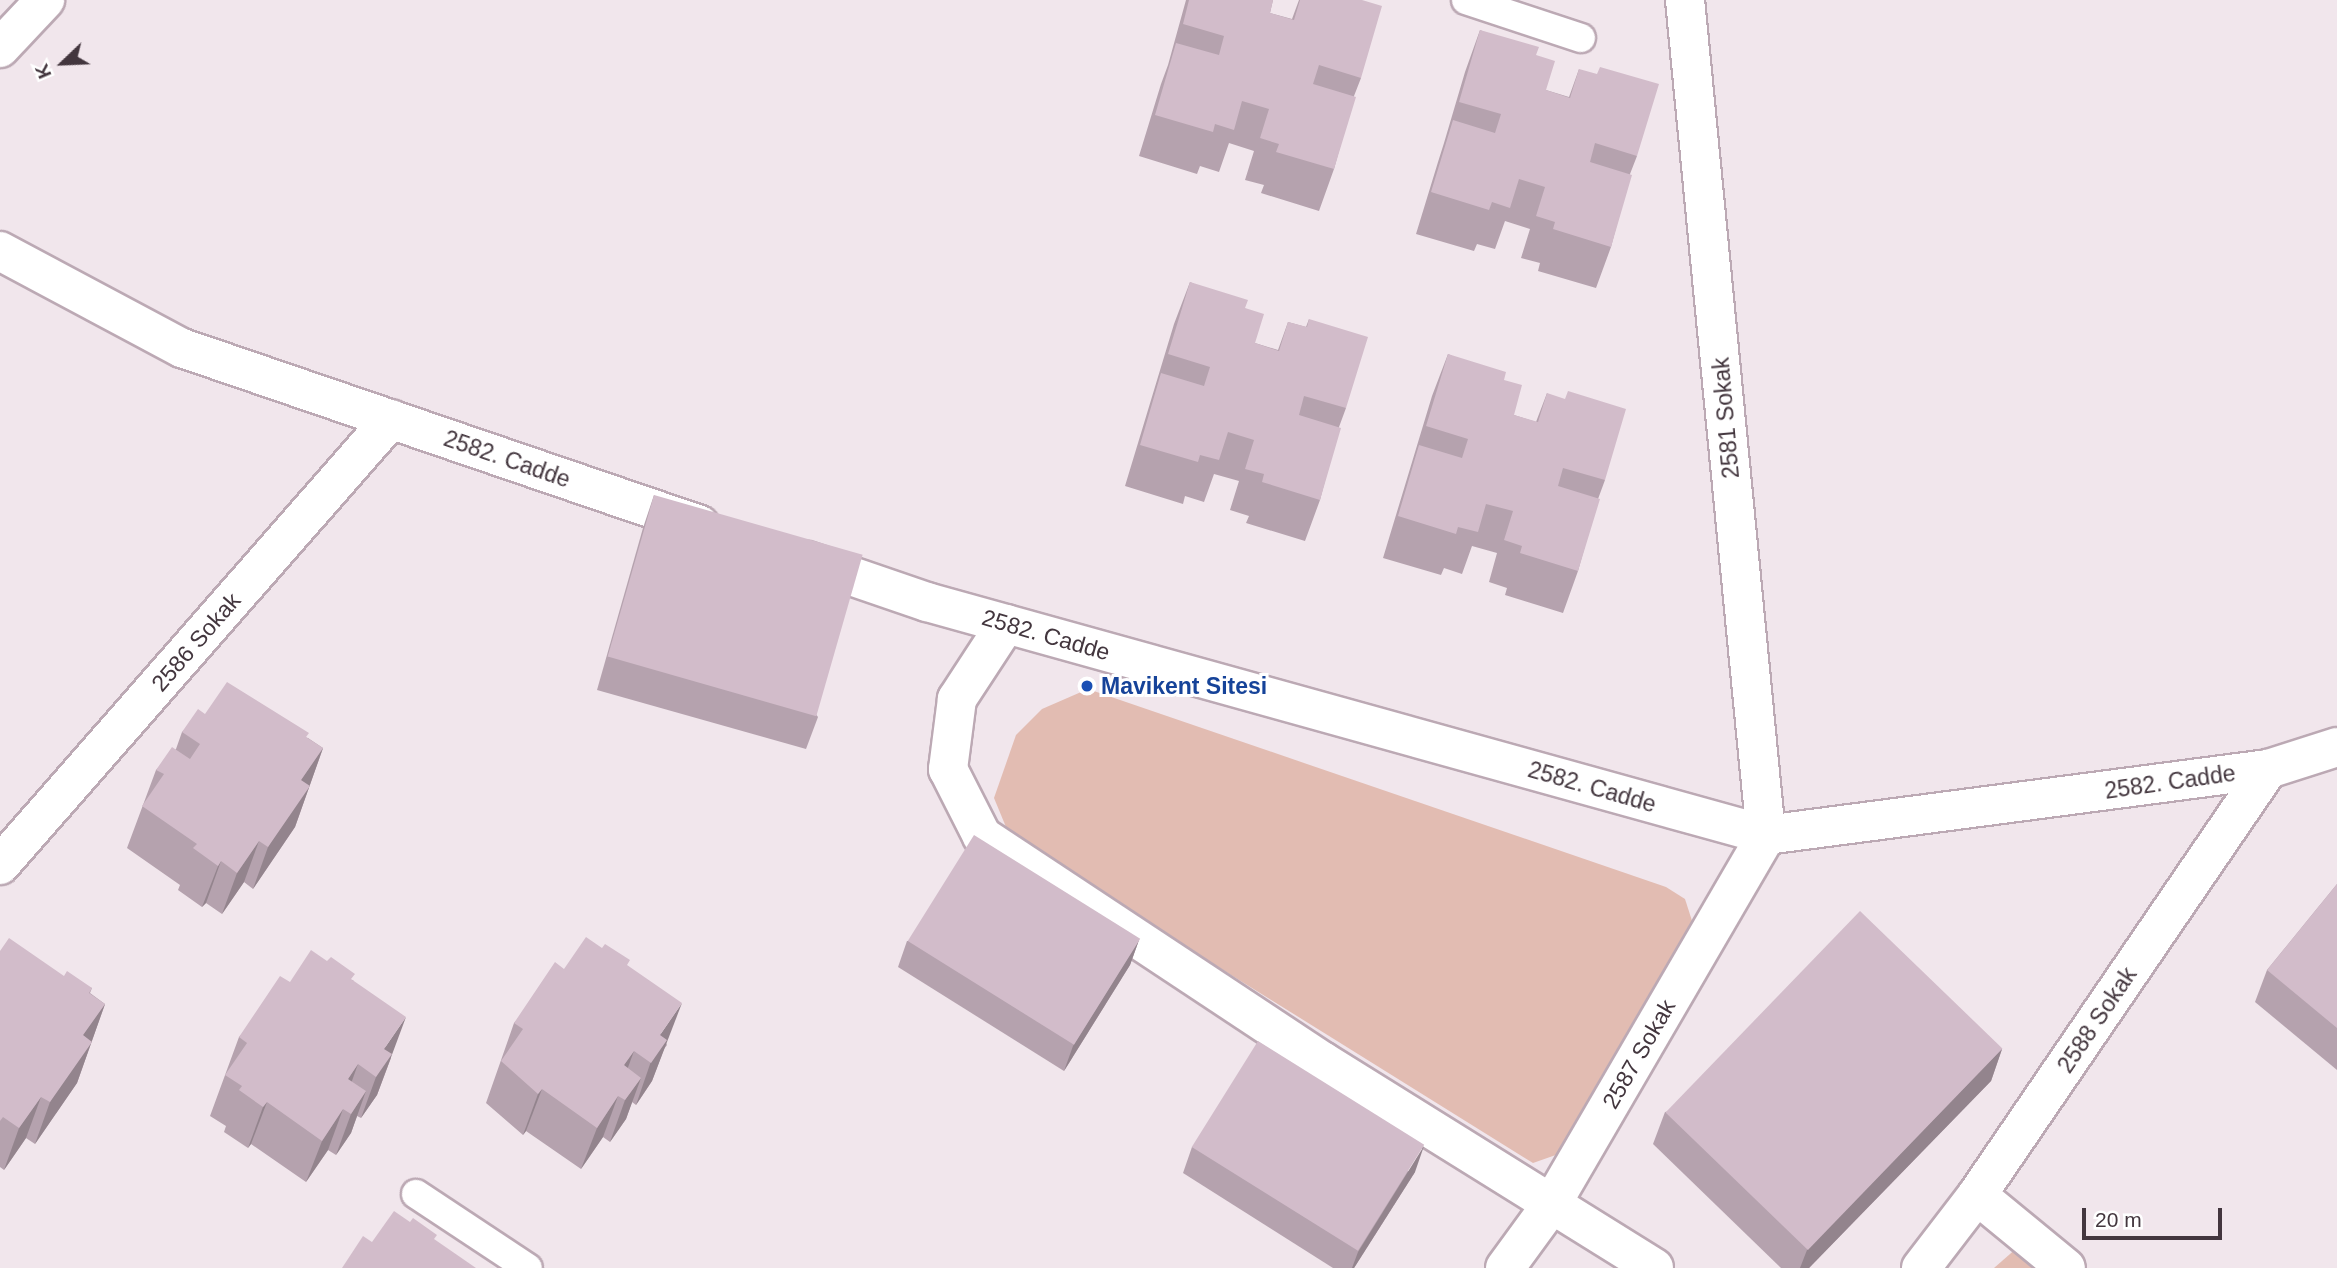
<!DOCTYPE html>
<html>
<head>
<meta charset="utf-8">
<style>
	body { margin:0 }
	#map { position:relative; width:2337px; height:1268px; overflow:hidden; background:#f1e6ec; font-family:Helvetica,sans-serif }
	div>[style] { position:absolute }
	.green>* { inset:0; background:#e2bcb2 }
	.roads { filter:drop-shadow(2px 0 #bca9b4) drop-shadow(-2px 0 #bca9b4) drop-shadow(0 2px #bca9b4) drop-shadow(0 -2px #bca9b4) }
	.lane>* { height:28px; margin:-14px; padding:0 14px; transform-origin:14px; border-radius:14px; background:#fff }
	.street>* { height:38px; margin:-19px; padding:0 19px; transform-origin:19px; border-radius:19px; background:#fff }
	.wall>* { inset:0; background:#b5a2ae }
	.shaded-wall>* { inset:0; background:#93848d }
	.building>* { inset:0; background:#d2bcca; transform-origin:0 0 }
	.dots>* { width:19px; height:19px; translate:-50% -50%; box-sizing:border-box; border:4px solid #fff; border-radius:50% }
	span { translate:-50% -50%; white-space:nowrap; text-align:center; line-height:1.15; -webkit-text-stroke:6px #fff; paint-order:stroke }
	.street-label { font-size:23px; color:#43363e }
	.transit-label { font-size:23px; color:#164399; font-weight:700 }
	.left { translate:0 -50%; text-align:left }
	.north { position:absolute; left:28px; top:28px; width:70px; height:70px; -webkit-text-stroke:5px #fff; paint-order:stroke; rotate:247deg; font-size:19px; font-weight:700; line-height:28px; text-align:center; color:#43363e }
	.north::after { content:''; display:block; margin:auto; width:24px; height:32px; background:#43363e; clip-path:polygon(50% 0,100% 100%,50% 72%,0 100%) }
	.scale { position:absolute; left:2082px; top:1208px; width:140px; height:32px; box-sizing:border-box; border:4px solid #43363e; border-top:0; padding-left:9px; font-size:21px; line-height:24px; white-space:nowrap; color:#43363e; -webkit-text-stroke:5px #fff; paint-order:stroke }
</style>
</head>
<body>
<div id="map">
	<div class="green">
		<div style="clip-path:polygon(1088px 689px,1666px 887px,1685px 899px,1694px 927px,1570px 1150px,1533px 1163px,1024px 846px,1006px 827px,994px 798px,1016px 735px,1042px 709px)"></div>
		<div style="clip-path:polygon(2018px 1247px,2042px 1268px,1994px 1268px)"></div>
	</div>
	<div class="roads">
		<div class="lane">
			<div style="left:1466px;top:0;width:121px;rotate:18.3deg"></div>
			<div style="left:416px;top:1194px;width:134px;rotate:33.5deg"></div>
		</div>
		<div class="street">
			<div style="left:0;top:48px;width:66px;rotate:-46.8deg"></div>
			<div style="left:0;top:251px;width:206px;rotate:28.1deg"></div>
			<div style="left:182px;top:348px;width:547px;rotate:18.87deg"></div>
			<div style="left:807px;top:561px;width:127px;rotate:18.9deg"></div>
			<div style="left:927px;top:602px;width:871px;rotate:15.52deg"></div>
			<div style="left:1766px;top:835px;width:506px;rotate:-7.49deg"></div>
			<div style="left:2268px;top:769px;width:72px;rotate:-17.7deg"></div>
			<div style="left:1006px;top:624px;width:90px;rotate:123.2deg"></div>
			<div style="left:957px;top:699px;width:71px;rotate:97.3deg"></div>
			<div style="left:948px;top:769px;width:75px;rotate:63.1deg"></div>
			<div style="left:982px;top:836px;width:408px;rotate:33.5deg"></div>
			<div style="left:1322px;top:1061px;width:391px;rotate:31.9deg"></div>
			<div style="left:0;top:865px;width:593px;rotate:-48.76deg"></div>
			<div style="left:1977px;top:1195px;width:115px;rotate:39.4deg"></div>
			<div style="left:1505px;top:1268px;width:78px;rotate:-53.9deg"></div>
			<div style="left:1551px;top:1205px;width:428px;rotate:-59.8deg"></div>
			<div style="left:1766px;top:835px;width:839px;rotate:-95.54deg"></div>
			<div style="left:1921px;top:1268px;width:92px;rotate:-52.5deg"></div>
			<div style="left:1977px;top:1195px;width:516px;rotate:-55.66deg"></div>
		</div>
	</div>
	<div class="wall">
		<div style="clip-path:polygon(1186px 0,1273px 0,1270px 13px,1292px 19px,1299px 0,1362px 0,1361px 78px,1354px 96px,1334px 169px,1319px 211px,1261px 193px,1264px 185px,1245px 180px,1254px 151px,1229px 143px,1219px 172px,1200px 166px,1197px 174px,1139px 156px,1161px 84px,1168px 65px)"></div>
		<div style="clip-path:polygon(1480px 30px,1536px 55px,1546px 90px,1569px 97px,1579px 69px,1637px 156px,1630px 174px,1611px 247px,1596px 288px,1538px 271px,1540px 263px,1521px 258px,1530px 229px,1505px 221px,1495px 249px,1477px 244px,1474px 251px,1416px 234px,1438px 162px,1444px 143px,1465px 72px)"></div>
		<div style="clip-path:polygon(1190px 282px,1245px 308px,1255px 343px,1278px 350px,1288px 322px,1306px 327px,1309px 319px,1346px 408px,1339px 427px,1320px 500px,1305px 541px,1246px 523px,1249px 516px,1230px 510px,1239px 481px,1214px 474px,1204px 502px,1185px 496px,1183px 504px,1125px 486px,1174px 324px)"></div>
		<div style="clip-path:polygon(1448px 354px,1504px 380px,1514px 415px,1536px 422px,1547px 393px,1605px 480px,1598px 499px,1578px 571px,1563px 613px,1505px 595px,1507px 588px,1489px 582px,1497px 553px,1472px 546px,1462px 574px,1444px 568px,1441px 575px,1383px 558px,1432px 396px)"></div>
		<div style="clip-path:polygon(654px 495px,818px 717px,806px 749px,597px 690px,643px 528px)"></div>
		<div style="clip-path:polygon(205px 714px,308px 738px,323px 748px,295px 827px,253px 889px,244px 882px,222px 914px,206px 903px,202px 907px,178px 890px,180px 885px,127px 848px,156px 770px,176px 749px,182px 732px)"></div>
		<div style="clip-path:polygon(2337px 884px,2337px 1070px,2255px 1002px,2267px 970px)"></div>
		<div style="clip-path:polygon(1139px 940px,1130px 965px,1064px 1071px,898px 967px,907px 941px)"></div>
		<div style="clip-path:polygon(0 951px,92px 988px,90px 993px,105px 1004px,77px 1083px,35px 1144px,26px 1138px,4px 1170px,0 1167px)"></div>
		<div style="clip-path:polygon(628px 966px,667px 1045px,664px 1049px,652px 1081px,636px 1105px,632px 1102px,626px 1119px,610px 1142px,603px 1137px,581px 1169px,526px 1131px,523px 1135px,486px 1103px,514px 1023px,564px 969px)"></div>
		<div style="clip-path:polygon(353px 980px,391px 1058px,377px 1095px,361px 1118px,357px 1116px,351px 1133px,336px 1155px,328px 1150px,306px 1182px,251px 1144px,248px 1148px,224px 1132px,226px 1126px,210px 1116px,239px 1037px,290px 982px)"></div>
		<div style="clip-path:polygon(2002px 1049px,1991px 1081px,1809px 1268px,1781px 1268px,1653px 1144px,1665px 1112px)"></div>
		<div style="clip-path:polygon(1192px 1147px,1415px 1172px,1354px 1268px,1333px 1268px,1183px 1173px)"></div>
	</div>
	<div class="shaded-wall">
		<div style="clip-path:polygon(323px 748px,295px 827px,253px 889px,268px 847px,301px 780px)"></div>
		<div style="clip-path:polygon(259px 841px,244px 882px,222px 914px,237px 873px)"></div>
		<div style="clip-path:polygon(221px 861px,206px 903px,202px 907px,218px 866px)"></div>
		<div style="clip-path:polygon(1139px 940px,1130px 965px,1064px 1071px,1073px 1046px)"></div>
		<div style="clip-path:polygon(682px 1003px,652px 1081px,636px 1105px,660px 1035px)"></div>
		<div style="clip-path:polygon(105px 1004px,77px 1083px,35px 1144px,50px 1102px,83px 1035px)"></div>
		<div style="clip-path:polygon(406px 1017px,377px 1095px,361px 1118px,376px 1077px,384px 1049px)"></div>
		<div style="clip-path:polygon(2002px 1049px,1991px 1081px,1809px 1268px,1800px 1268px,1807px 1250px)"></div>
		<div style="clip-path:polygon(634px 1051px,619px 1092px,624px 1065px)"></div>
		<div style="clip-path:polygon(358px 1064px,343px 1106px,348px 1079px)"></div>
		<div style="clip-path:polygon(641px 1078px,626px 1119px,610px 1142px,625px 1100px)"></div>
		<div style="clip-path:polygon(542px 1089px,526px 1131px,523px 1135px,538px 1094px)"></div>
		<div style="clip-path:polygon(366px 1091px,351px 1133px,336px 1155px,351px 1114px)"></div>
		<div style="clip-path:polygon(618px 1096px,603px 1137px,581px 1169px,597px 1128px)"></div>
		<div style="clip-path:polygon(41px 1097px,26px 1138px,4px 1170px,19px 1128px)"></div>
		<div style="clip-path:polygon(267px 1102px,251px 1144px,248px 1148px,263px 1107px)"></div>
		<div style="clip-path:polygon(343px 1109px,328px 1150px,306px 1182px,322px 1141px)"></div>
		<div style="clip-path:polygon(1424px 1146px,1415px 1172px,1354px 1268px,1352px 1268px,1358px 1252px)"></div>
	</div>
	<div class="building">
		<div style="clip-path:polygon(1189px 0,1273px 0,1270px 13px,1294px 20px,1300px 0,1362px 0,1382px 6px,1361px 78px,1319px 65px,1313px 84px,1356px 97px,1334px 169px,1276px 152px,1279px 144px,1260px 138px,1269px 109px,1242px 101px,1234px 130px,1215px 124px,1213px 132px,1155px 115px,1176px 43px,1219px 55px,1224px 36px,1183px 24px)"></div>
		<div style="clip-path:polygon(1480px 30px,1539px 47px,1536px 55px,1555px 61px,1546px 90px,1570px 98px,1579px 69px,1597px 74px,1600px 67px,1659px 84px,1637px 156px,1595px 143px,1590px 162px,1632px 175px,1611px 247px,1553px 229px,1555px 222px,1536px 216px,1545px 187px,1519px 179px,1510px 208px,1492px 202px,1489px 210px,1431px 192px,1453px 120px,1495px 133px,1501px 114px,1459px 102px)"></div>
		<div style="clip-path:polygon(1190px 282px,1248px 300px,1245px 308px,1264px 314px,1255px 343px,1279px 351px,1288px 322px,1307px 327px,1309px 319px,1368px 337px,1346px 408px,1304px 396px,1299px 415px,1341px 428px,1320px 500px,1262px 482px,1264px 474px,1245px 469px,1254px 440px,1228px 432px,1219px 460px,1200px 455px,1198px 462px,1140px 445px,1161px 373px,1204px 386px,1210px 367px,1168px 354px)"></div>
		<div style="clip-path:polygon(1448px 354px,1506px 372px,1504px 380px,1522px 385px,1514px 415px,1538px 422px,1547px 393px,1565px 399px,1568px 391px,1626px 409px,1605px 480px,1563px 468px,1558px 486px,1600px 499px,1578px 571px,1520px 553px,1522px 546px,1504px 540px,1513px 511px,1486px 504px,1478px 532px,1458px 527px,1456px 534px,1398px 516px,1419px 445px,1462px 458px,1468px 439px,1426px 426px)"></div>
		<div style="left:654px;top:495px;width:217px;height:168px;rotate:16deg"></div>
		<div style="clip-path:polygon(227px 682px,309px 733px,306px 737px,323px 748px,301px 780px,310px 786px,268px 847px,259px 841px,237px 873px,221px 861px,218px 866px,193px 848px,197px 844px,142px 806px,164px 774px,156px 770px,172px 747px,190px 759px,200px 744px,182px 732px,198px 709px,205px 714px)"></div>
		<div style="left:974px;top:835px;width:196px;height:125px;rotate:32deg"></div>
		<div style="clip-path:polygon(2337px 884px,2337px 1028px,2267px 970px)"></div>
		<div style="left:1860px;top:911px;width:198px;height:280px;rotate:44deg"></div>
		<div style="clip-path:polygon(586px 937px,602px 948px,605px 944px,630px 960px,627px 965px,682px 1003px,660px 1035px,667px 1040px,651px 1063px,634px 1051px,624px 1065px,641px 1078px,625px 1100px,618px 1096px,597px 1128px,542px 1089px,538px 1094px,501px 1061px,523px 1029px,514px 1023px,555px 962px,564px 969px)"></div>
		<div style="clip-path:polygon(9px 938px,64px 976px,67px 971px,92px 988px,89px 993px,105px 1004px,83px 1035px,92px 1042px,50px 1102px,41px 1097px,19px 1128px,3px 1117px,0 1121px,0 951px)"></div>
		<div style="clip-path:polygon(311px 950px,327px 961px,331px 957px,355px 974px,351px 979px,406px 1017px,384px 1049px,392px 1054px,376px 1077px,358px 1064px,348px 1079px,366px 1091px,351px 1114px,343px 1109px,322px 1141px,267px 1102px,263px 1107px,239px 1090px,242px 1086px,225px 1075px,247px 1043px,239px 1037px,280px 976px,290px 982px)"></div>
		<div style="left:1258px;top:1041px;width:196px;height:125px;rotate:32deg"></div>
		<div style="clip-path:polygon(394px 1211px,410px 1222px,413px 1218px,437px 1235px,434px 1239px,476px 1268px,342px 1268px,363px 1236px,372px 1242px)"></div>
	</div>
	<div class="dots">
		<div style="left:1087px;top:686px;background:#1a4fb4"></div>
	</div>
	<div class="street-label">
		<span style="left:1726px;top:418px;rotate:-95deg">2581 Sokak</span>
		<span style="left:507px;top:459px;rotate:19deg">2582. Cadde</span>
		<span style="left:1046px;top:635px;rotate:16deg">2582. Cadde</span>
		<span style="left:196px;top:642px;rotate:-49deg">2586 Sokak</span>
		<span style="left:2170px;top:782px;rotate:-8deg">2582. Cadde</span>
		<span style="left:1592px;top:787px;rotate:16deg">2582. Cadde</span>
		<span style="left:2097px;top:1020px;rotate:-56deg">2588 Sokak</span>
		<span style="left:1639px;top:1054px;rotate:-60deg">2587 Sokak</span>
	</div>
	<div class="transit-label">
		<span class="left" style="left:1101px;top:686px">Mavikent Sitesi</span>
	</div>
	<div class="north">K</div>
	<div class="scale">20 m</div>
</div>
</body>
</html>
